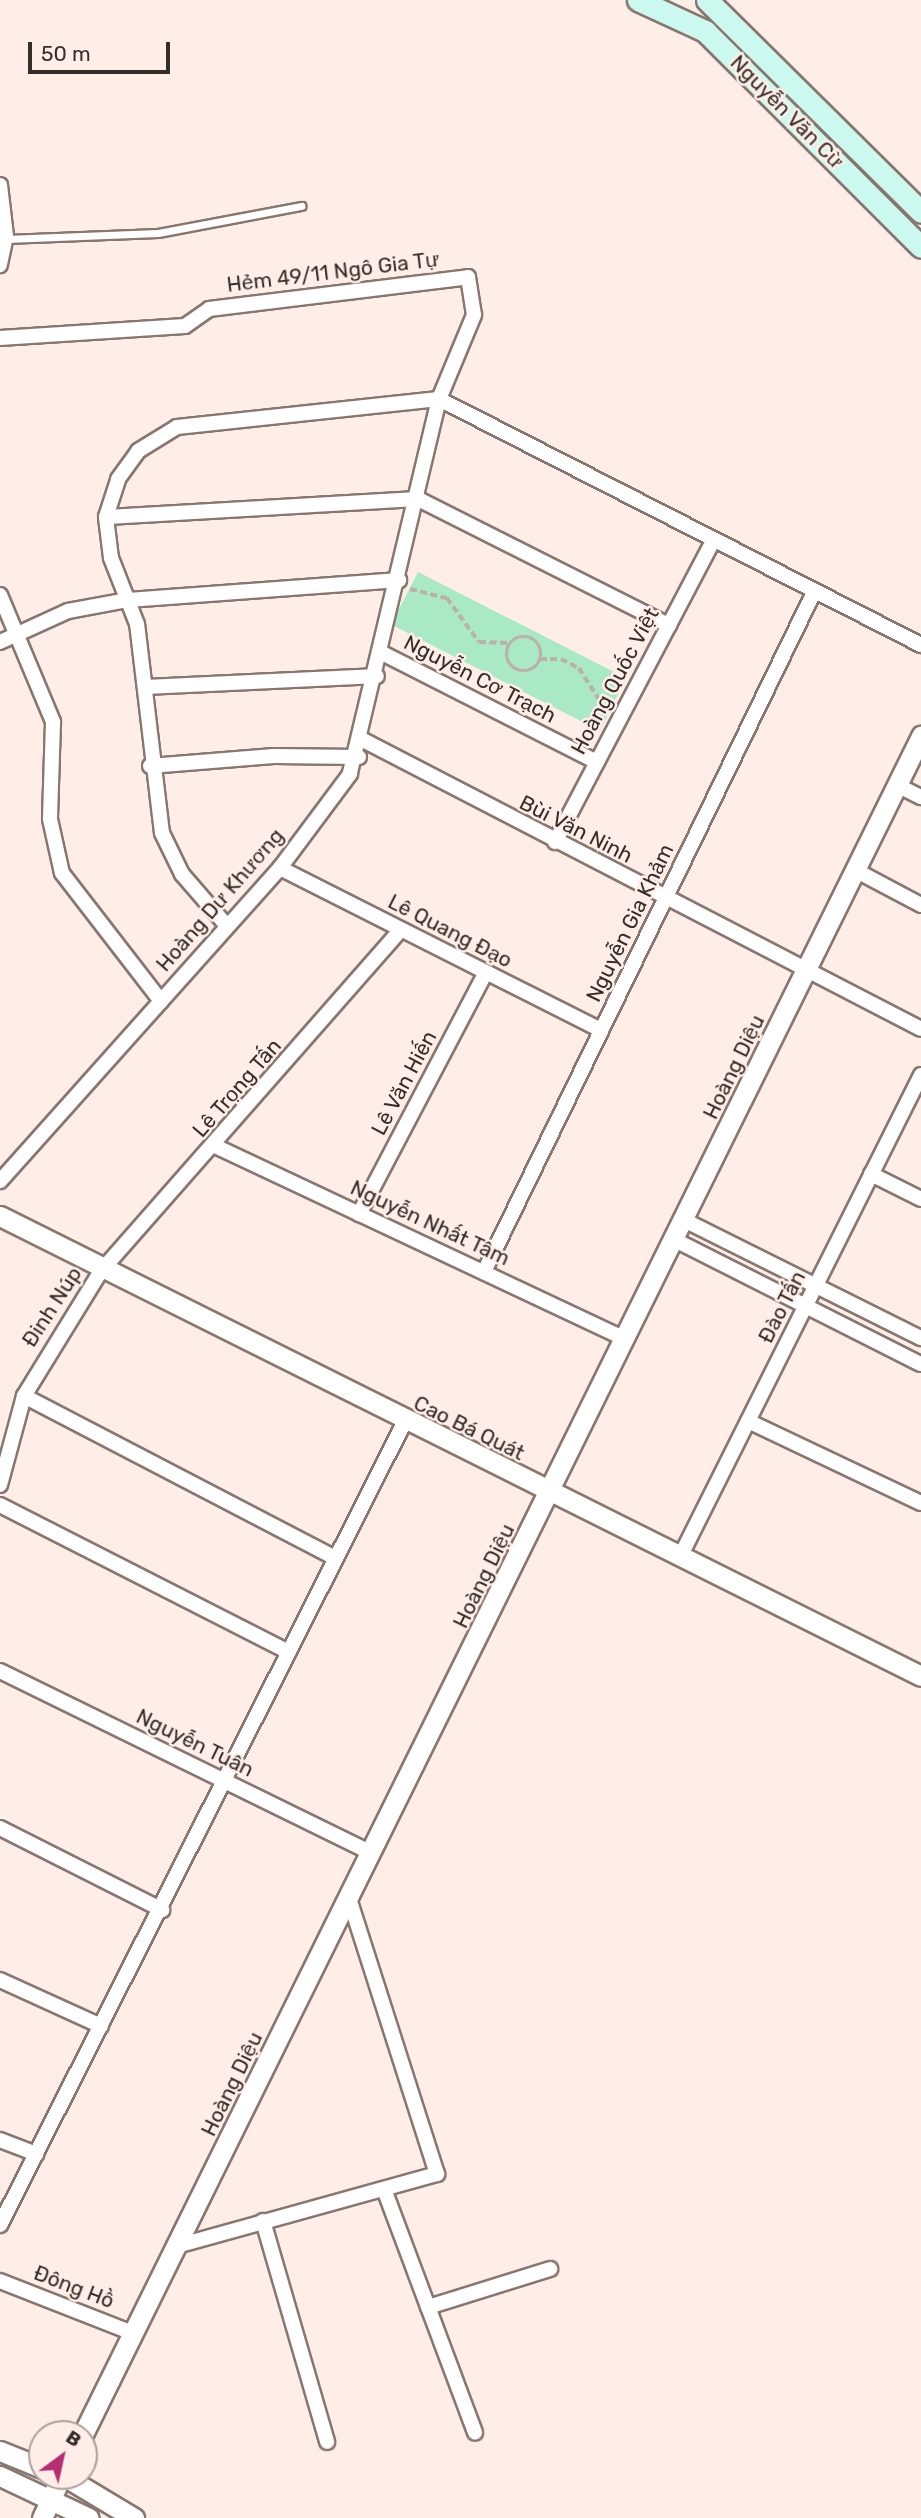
<!DOCTYPE html>
<html>
<head>
<meta charset="utf-8">
<style>
	body { margin:0 }
	#map { position:relative; width:921px; height:2518px; overflow:hidden; background:#ffeee8; font-family:Rubik,sans-serif }
	div>[style] { position:absolute }
	.green>* { inset:0; background:#a9e9c5; transform-origin:0 0 }
	.path>* { height:3.5px; margin-top:-1.75px; transform-origin:0; background:repeating-linear-gradient(90deg,#bdafaa 0 7px,transparent 0 10.5px) }
	.path>.ring { margin:-1.75px; padding:0; box-sizing:content-box; background:none; border:3.5px solid #bdafaa; border-radius:50% }
	.roads { filter:drop-shadow(2px 0 #88766f) drop-shadow(-2px 0 #88766f) drop-shadow(0 2px #88766f) drop-shadow(0 -2px #88766f) }
	.service>* { height:7px; margin:-3.5px; padding:0 3.5px; transform-origin:3.5px; border-radius:3.5px; background:#fff }
	.minor>* { height:14px; margin:-7px; padding:0 7px; transform-origin:7px; border-radius:7px; background:#fff }
	.tertiary>* { height:19px; margin:-9.5px; padding:0 9.5px; transform-origin:9.5px; border-radius:9.5px; background:#fff }
	.secondary>* { height:21px; margin:-10.5px; padding:0 10.5px; transform-origin:10.5px; border-radius:10.5px; background:#ccf9ef }
	span { translate:-50% -50%; white-space:nowrap; text-align:center; line-height:1.15; -webkit-text-stroke:5px #ffeee8; paint-order:stroke }
	.street-label { font-size:21px; color:#352d2a }
	.north { position:absolute; left:28px; top:2420px; width:70px; height:70px; box-sizing:border-box; background:#ffeee8; border:2px solid #aea19c; border-radius:50%; rotate:33deg; font-size:19px; font-weight:700; line-height:28px; text-align:center; color:#352d2a }
	.north::after { content:''; display:block; margin:auto; width:24px; height:32px; background:#b52f72; clip-path:polygon(50% 0,100% 100%,50% 72%,0 100%) }
	.scale { position:absolute; left:28px; top:42px; width:142px; height:32px; box-sizing:border-box; border:4px solid #352d2a; border-top:0; padding-left:9px; font-size:21px; line-height:24px; white-space:nowrap; color:#352d2a; -webkit-text-stroke:5px #ffeee8; paint-order:stroke }
</style>
</head>
<body>
<div id="map">
	<div class="green">
		<div style="left:418px;top:572px;width:234px;height:59px;rotate:27deg"></div>
	</div>
	<div class="path">
		<div style="left:410px;top:589px;width:38px;rotate:14deg"></div>
		<div style="left:447px;top:598px;width:54px;rotate:54deg"></div>
		<div style="left:479px;top:642px;width:32px;rotate:2deg"></div>
		<div class="ring" style="left:507px;top:637px;width:30.5px;height:30.5px"></div>
		<div style="left:540px;top:659px;width:21px"></div>
		<div style="left:561px;top:659px;width:20px;rotate:27deg"></div>
		<div style="left:579px;top:668px;width:50px;rotate:57.3deg"></div>
	</div>
	<div class="roads">
		<div class="service">
			<div style="left:6px;top:239px;width:152px;rotate:-2.3deg"></div>
			<div style="left:158px;top:233px;width:146px;rotate:-10.7deg"></div>
		</div>
		<div class="minor">
			<div style="left:0;top:185px;width:51px;rotate:83.3deg"></div>
			<div style="left:6px;top:236px;width:30px;rotate:102deg"></div>
			<div style="left:0;top:338px;width:185px;rotate:-3.7deg"></div>
			<div style="left:185px;top:326px;width:29px;rotate:-35deg"></div>
			<div style="left:209px;top:309px;width:261px;rotate:-7deg"></div>
			<div style="left:468px;top:277px;width:38px;rotate:81deg"></div>
			<div style="left:474px;top:315px;width:91px;rotate:112.6deg"></div>
			<div style="left:439px;top:399px;width:385px;rotate:103.4deg"></div>
			<div style="left:350px;top:774px;width:117px;rotate:126.7deg"></div>
			<div style="left:280px;top:868px;width:420px;rotate:131.8deg"></div>
			<div style="left:106px;top:517px;width:313px;rotate:-3.3deg"></div>
			<div style="left:418px;top:499px;width:281px;rotate:26.7deg"></div>
			<div style="left:0;top:595px;width:138px;rotate:67.3deg"></div>
			<div style="left:53px;top:722px;width:97px;rotate:91.8deg"></div>
			<div style="left:50px;top:819px;width:55px;rotate:77.5deg"></div>
			<div style="left:62px;top:873px;width:162px;rotate:52.3deg"></div>
			<div style="left:0;top:642px;width:75px;rotate:-24.5deg"></div>
			<div style="left:68px;top:611px;width:61px;rotate:-10.4deg"></div>
			<div style="left:128px;top:600px;width:272px;rotate:-4.2deg"></div>
			<div style="left:382px;top:653px;width:241px;rotate:26.9deg"></div>
			<div style="left:147px;top:687px;width:230px;rotate:-2.7deg"></div>
			<div style="left:363px;top:740px;width:628px;rotate:27.38deg"></div>
			<div style="left:150px;top:766px;width:124px;rotate:-4.6deg"></div>
			<div style="left:274px;top:756px;width:85px;rotate:0.7deg"></div>
			<div style="left:897px;top:785px;width:27px;rotate:27deg"></div>
			<div style="left:555px;top:842px;width:340px;rotate:-62.3deg"></div>
			<div style="left:280px;top:868px;width:360px;rotate:26.8deg"></div>
			<div style="left:855px;top:870px;width:75px;rotate:27.9deg"></div>
			<div style="left:227px;top:926px;width:69px;rotate:-130.9deg"></div>
			<div style="left:182px;top:874px;width:46px;rotate:-116deg"></div>
			<div style="left:162px;top:833px;width:210px;rotate:-96.8deg"></div>
			<div style="left:137px;top:624px;width:71px;rotate:-111.5deg"></div>
			<div style="left:111px;top:558px;width:41px;rotate:-97deg"></div>
			<div style="left:106px;top:517px;width:40px;rotate:-72deg"></div>
			<div style="left:118px;top:479px;width:34px;rotate:-54deg"></div>
			<div style="left:138px;top:451px;width:46px;rotate:-31.6deg"></div>
			<div style="left:177px;top:427px;width:263px;rotate:-6.1deg"></div>
			<div style="left:439px;top:399px;width:541px;rotate:27.04deg"></div>
			<div style="left:215px;top:1146px;width:454px;rotate:25.2deg"></div>
			<div style="left:871px;top:1174px;width:56px;rotate:26.6deg"></div>
			<div style="left:359px;top:1214px;width:273px;rotate:-62.3deg"></div>
			<div style="left:684px;top:1220px;width:265px;rotate:26.5deg"></div>
			<div style="left:675px;top:1240px;width:275px;rotate:26.8deg"></div>
			<div style="left:484px;top:1272px;width:756px;rotate:-64.11deg"></div>
			<div style="left:24px;top:1396px;width:351px;rotate:27.5deg"></div>
			<div style="left:748px;top:1421px;width:191px;rotate:25.4deg"></div>
			<div style="left:0;top:1485px;width:92px;rotate:-74.9deg"></div>
			<div style="left:24px;top:1396px;width:147px;rotate:-58.4deg"></div>
			<div style="left:101px;top:1271px;width:454px;rotate:-48.7deg"></div>
			<div style="left:0;top:1505px;width:324px;rotate:27deg"></div>
			<div style="left:680px;top:1557px;width:539px;rotate:-63.43deg"></div>
			<div style="left:0;top:1671px;width:414px;rotate:26.1deg"></div>
			<div style="left:0;top:1828px;width:182px;rotate:26.8deg"></div>
			<div style="left:0;top:1980px;width:111px;rotate:24.5deg"></div>
			<div style="left:0;top:2140px;width:39px;rotate:21deg"></div>
			<div style="left:384px;top:2189px;width:260px;rotate:69.5deg"></div>
			<div style="left:263px;top:2221px;width:230px;rotate:73.8deg"></div>
			<div style="left:0;top:2225px;width:900px;rotate:-63.26deg"></div>
			<div style="left:177px;top:2246px;width:270px;rotate:-15.5deg"></div>
			<div style="left:437px;top:2174px;width:290px;rotate:-107.7deg"></div>
			<div style="left:0;top:2281px;width:143px;rotate:21.4deg"></div>
			<div style="left:428px;top:2307px;width:128px;rotate:-17.3deg"></div>
		</div>
		<div class="tertiary">
			<div style="left:0;top:1216px;width:1029px;rotate:26.54deg"></div>
			<div style="left:83px;top:2434px;width:1894px;rotate:-63.73deg"></div>
			<div style="left:0;top:2451px;width:45px;rotate:22deg"></div>
			<div style="left:0;top:2476px;width:98px;rotate:25.3deg"></div>
			<div style="left:64px;top:2476px;width:82px;rotate:31deg"></div>
			<div style="left:42px;top:2518px;width:35px;rotate:-65deg"></div>
		</div>
		<div class="secondary">
			<div style="left:638px;top:0;width:74px;rotate:24.8deg"></div>
			<div style="left:705px;top:31px;width:305px;rotate:45deg"></div>
			<div style="left:707px;top:0;width:301px;rotate:44.7deg"></div>
		</div>
	</div>
	<div class="street-label">
		<span style="left:787px;top:112px;rotate:45deg">Nguyễn Văn Cừ</span>
		<span style="left:333px;top:272px;rotate:-7deg">Hẻm 49/11 Ngô Gia Tự</span>
		<span style="left:480px;top:679px;rotate:27deg">Nguyễn Cơ Trạch</span>
		<span style="left:615px;top:681px;rotate:-62deg">Hoàng Quốc Việt</span>
		<span style="left:576px;top:829px;rotate:27deg">Bùi Văn Ninh</span>
		<span style="left:220px;top:900px;rotate:-49deg">Hoàng Dư Khương</span>
		<span style="left:630px;top:923px;rotate:-64deg">Nguyễn Gia Khảm</span>
		<span style="left:450px;top:931px;rotate:27deg">Lê Quang Đạo</span>
		<span style="left:734px;top:1067px;rotate:-64deg">Hoàng Diệu</span>
		<span style="left:404px;top:1083px;rotate:-62deg">Lê Văn Hiến</span>
		<span style="left:237px;top:1088px;rotate:-49deg">Lê Trọng Tấn</span>
		<span style="left:430px;top:1223px;rotate:25deg">Nguyễn Nhất Tâm</span>
		<span style="left:52px;top:1307px;rotate:-57deg">Đinh Núp</span>
		<span style="left:782px;top:1307px;rotate:-63deg">Đào Tấn</span>
		<span style="left:469px;top:1428px;rotate:26deg">Cao Bá Quát</span>
		<span style="left:484px;top:1576px;rotate:-64deg">Hoàng Diệu</span>
		<span style="left:195px;top:1743px;rotate:26deg">Nguyễn Tuân</span>
		<span style="left:232px;top:2084px;rotate:-64deg">Hoàng Diệu</span>
		<span style="left:74px;top:2287px;rotate:21deg">Đông Hồ</span>
	</div>
	<div class="north">B</div>
	<div class="scale">50 m</div>
</div>
</body>
</html>
